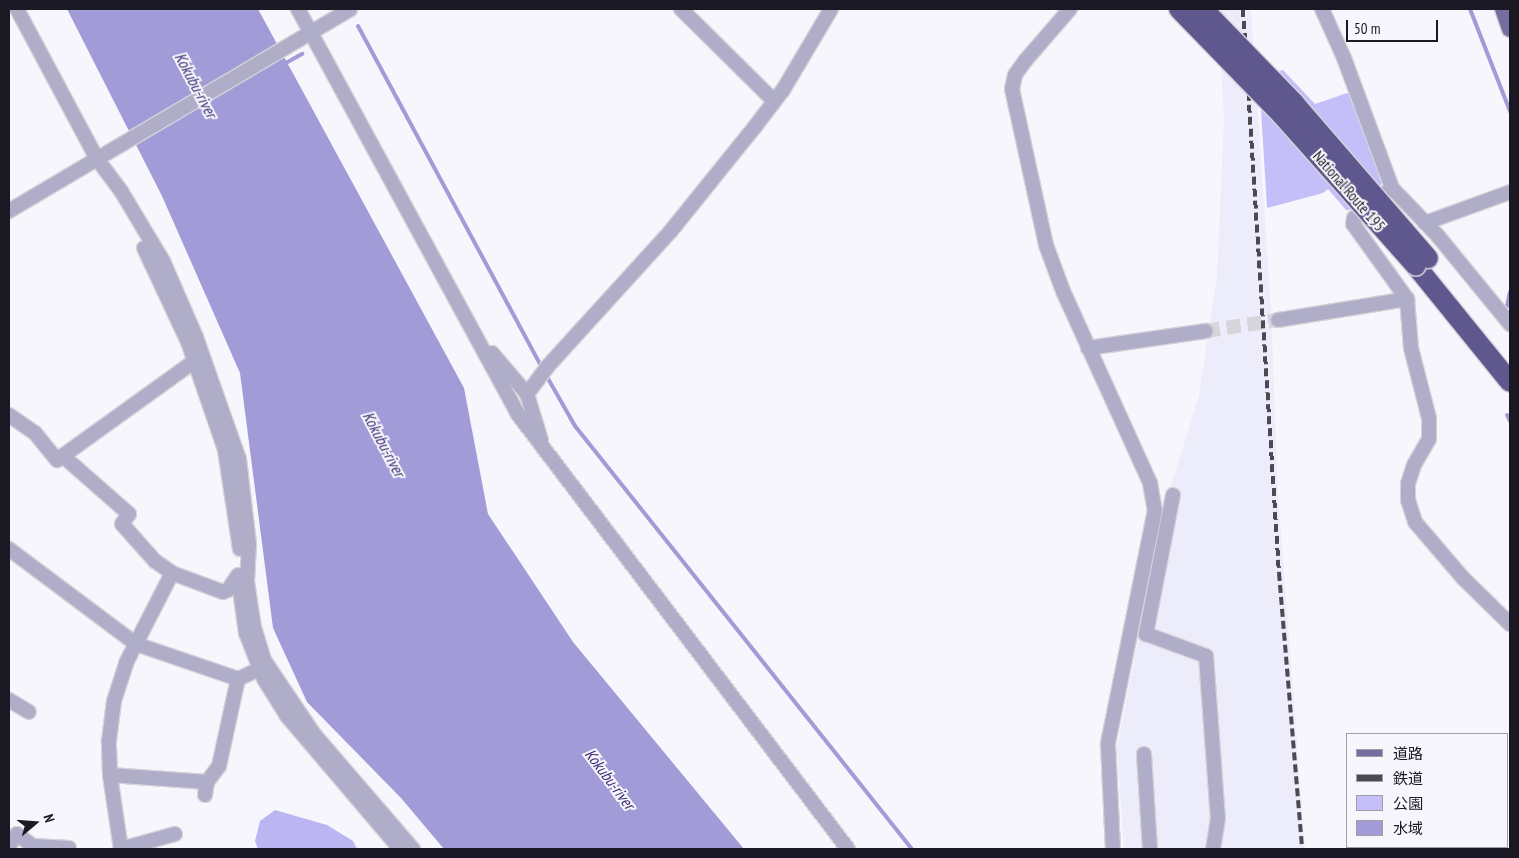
<!DOCTYPE html>
<html>
<head>
<meta charset="utf-8">
<style>
	body { margin:0 }
	#map { position:relative; width:1519px; height:858px; overflow:hidden; background:#f7f6fc; font-family:"PT Sans Narrow","Noto Sans JP",sans-serif }
	div>[style] { position:absolute }
	.built>* { inset:0; background:#edecfb }
	.green>* { inset:0; background:#c4bff8 }
	.forest>* { inset:0; background:#bbb5f2 }
	.water>* { inset:0; background:#a19bd7 }
	.stream>* { height:4px; margin:-2px; padding:0 2px; transform-origin:2px; border-radius:2px; background:#a19bd7 }
	.minor-tunnel>* { height:14px; margin-top:-7px; transform-origin:0; background:repeating-linear-gradient(90deg,#d6d5db 0 14px,transparent 0 21px) }
	.roads { filter:drop-shadow(1px 0 #d4d3d9) drop-shadow(-1px 0 #d4d3d9) drop-shadow(0 1px #d4d3d9) drop-shadow(0 -1px #d4d3d9) }
	.minor>* { height:14px; margin:-7px; padding:0 7px; transform-origin:7px; border-radius:7px; background:#afadc8 }
	.major>* { height:16px; margin:-8px; padding:0 8px; transform-origin:8px; border-radius:8px; background:#746f9f }
	.highway>* { height:20px; margin:-10px; padding:0 10px; transform-origin:10px; border-radius:10px; background:#5f588f }
	.rail>* { height:4px; margin-top:-2px; transform-origin:0; background:repeating-linear-gradient(90deg,#4b4a53 0 8px,transparent 0 12px) }
	.bridges { filter:drop-shadow(1px 0 #d4d3d9) drop-shadow(-1px 0 #d4d3d9) drop-shadow(0 1px #d4d3d9) drop-shadow(0 -1px #d4d3d9) }
	.highway-bridge>* { height:20px; margin:-10px; padding:0 10px; transform-origin:10px; border-radius:10px; background:#5f588f }
	span { translate:-50% -50%; white-space:nowrap; text-align:center; line-height:1.15; -webkit-text-stroke:4px #f7f6fc; paint-order:stroke }
	.street-label { font-size:15px; color:#1a1923 }
	.water-label { font-size:16px; color:#3b2c73; font-style:italic }
	.frame { position:absolute; inset:0; border:10px solid #1a1923; pointer-events:none }
	.legend { position:absolute; left:1346px; top:733px; width:162px; height:115px; box-sizing:border-box; background:#f7f6fc; border:1px solid #9f9ea5; margin:0; padding:6px 9px; list-style:none; font-size:15px; color:#1a1923 }
	.legend li { display:flex; align-items:center; gap:10px; height:25px }
	.legend b { width:25px; border:1px solid #9f9ea5 }
	.north { position:absolute; left:10px; top:798px; width:50px; height:50px; -webkit-text-stroke:4px #f7f6fc; paint-order:stroke; rotate:72deg; font-size:14px; font-weight:700; line-height:20px; text-align:center; color:#1a1923 }
	.north::after { content:''; display:block; margin:auto; width:18px; height:22px; background:#1a1923; clip-path:polygon(50% 0,100% 100%,50% 72%,0 100%) }
	.scale { position:absolute; left:1346px; top:20px; width:92px; height:22px; box-sizing:border-box; border:2px solid #1a1923; border-top:0; padding-left:6px; font-size:15px; line-height:18px; white-space:nowrap; color:#1a1923; -webkit-text-stroke:4px #f7f6fc; paint-order:stroke }
</style>
</head>
<body>
<div id="map">
	<div class="built">
		<div style="clip-path:polygon(1218px 9px,1251px 9px,1271px 311px,1278px 493px,1305px 849px,1124px 849px,1117px 748px,1162px 515px,1199px 395px,1217px 276px,1224px 119px)"></div>
	</div>
	<div class="green">
		<div style="clip-path:polygon(1283px 70px,1315px 104px,1350px 92px,1383px 183px,1349px 210px,1346px 210px,1328px 189px,1323px 193px,1267px 208px,1259px 77px)"></div>
	</div>
	<div class="forest">
		<div style="clip-path:polygon(275px 810px,327px 825px,353px 841px,357px 849px,258px 849px,255px 841px,260px 821px)"></div>
	</div>
	<div class="water">
		<div style="clip-path:polygon(67px 9px,258px 9px,464px 388px,488px 514px,573px 642px,744px 849px,444px 849px,401px 798px,307px 702px,273px 628px,240px 373px,162px 196px)"></div>
	</div>
	<div class="stream">
		<div style="left:1470px;top:9px;width:110px;rotate:68.6deg"></div>
		<div style="left:358px;top:26px;width:388px;rotate:61.7deg"></div>
		<div style="left:284px;top:64px;width:21px;rotate:-29deg"></div>
		<div style="left:1507px;top:306px;width:14px;rotate:-78deg"></div>
		<div style="left:546px;top:375px;width:59px;rotate:60.4deg"></div>
		<div style="left:575px;top:426px;width:541px;rotate:51.46deg"></div>
		<div style="left:1507px;top:415px;width:7px;rotate:63deg"></div>
	</div>
	<div class="minor-tunnel">
		<div style="left:1206px;top:331px;width:73px;rotate:-8.7deg"></div>
	</div>
	<div class="roads">
		<div class="minor">
			<div style="left:17px;top:9px;width:170px;rotate:61.9deg"></div>
			<div style="left:97px;top:159px;width:40px;rotate:53deg"></div>
			<div style="left:121px;top:191px;width:82px;rotate:59deg"></div>
			<div style="left:163px;top:261px;width:83px;rotate:66.5deg"></div>
			<div style="left:196px;top:337px;width:129px;rotate:70.6deg"></div>
			<div style="left:239px;top:459px;width:86px;rotate:83.3deg"></div>
			<div style="left:249px;top:544px;width:38px;rotate:93deg"></div>
			<div style="left:247px;top:582px;width:46px;rotate:81.2deg"></div>
			<div style="left:254px;top:627px;width:34px;rotate:73deg"></div>
			<div style="left:264px;top:660px;width:89px;rotate:56deg"></div>
			<div style="left:314px;top:734px;width:152px;rotate:49.3deg"></div>
			<div style="left:298px;top:9px;width:460px;rotate:61.5deg"></div>
			<div style="left:517px;top:413px;width:547px;rotate:52.8deg"></div>
			<div style="left:681px;top:9px;width:131px;rotate:44.7deg"></div>
			<div style="left:1070px;top:9px;width:69px;rotate:130.9deg"></div>
			<div style="left:1025px;top:61px;width:17px;rotate:126deg"></div>
			<div style="left:1015px;top:75px;width:14px;rotate:102deg"></div>
			<div style="left:1012px;top:89px;width:160px;rotate:77.7deg"></div>
			<div style="left:1046px;top:245px;width:49px;rotate:69.7deg"></div>
			<div style="left:1063px;top:291px;width:211px;rotate:65.6deg"></div>
			<div style="left:1150px;top:483px;width:27px;rotate:80deg"></div>
			<div style="left:1155px;top:510px;width:239px;rotate:101.4deg"></div>
			<div style="left:1108px;top:744px;width:105px;rotate:87.3deg"></div>
			<div style="left:1322px;top:9px;width:54px;rotate:65.8deg"></div>
			<div style="left:1344px;top:58px;width:139px;rotate:69.7deg"></div>
			<div style="left:1392px;top:188px;width:66px;rotate:46.2deg"></div>
			<div style="left:1438px;top:236px;width:114px;rotate:50.7deg"></div>
			<div style="left:1392px;top:188px;width:48px;rotate:141.7deg"></div>
			<div style="left:1354px;top:218px;width:6px;rotate:99deg"></div>
			<div style="left:1353px;top:224px;width:92px;rotate:54.2deg"></div>
			<div style="left:1407px;top:299px;width:49px;rotate:85.3deg"></div>
			<div style="left:1411px;top:348px;width:72px;rotate:75.6deg"></div>
			<div style="left:1429px;top:418px;width:21px;rotate:90deg"></div>
			<div style="left:1429px;top:439px;width:30px;rotate:120deg"></div>
			<div style="left:1414px;top:465px;width:20px;rotate:108deg"></div>
			<div style="left:1408px;top:484px;width:16px;rotate:90deg"></div>
			<div style="left:1408px;top:500px;width:23px;rotate:72deg"></div>
			<div style="left:1415px;top:522px;width:74px;rotate:49.4deg"></div>
			<div style="left:1463px;top:578px;width:66px;rotate:44.4deg"></div>
			<div style="left:9px;top:211px;width:396px;rotate:-30.6deg"></div>
			<div style="left:1425px;top:223px;width:90px;rotate:-20deg"></div>
			<div style="left:144px;top:248px;width:104px;rotate:64.9deg"></div>
			<div style="left:188px;top:342px;width:114px;rotate:71.1deg"></div>
			<div style="left:225px;top:450px;width:100px;rotate:81.4deg"></div>
			<div style="left:1278px;top:320px;width:131px;rotate:-9.2deg"></div>
			<div style="left:1088px;top:348px;width:119px;rotate:-8.2deg"></div>
			<div style="left:492px;top:353px;width:54px;rotate:49.5deg"></div>
			<div style="left:527px;top:394px;width:35px;rotate:-53deg"></div>
			<div style="left:548px;top:366px;width:181px;rotate:-47.7deg"></div>
			<div style="left:670px;top:232px;width:134px;rotate:-51.1deg"></div>
			<div style="left:754px;top:128px;width:48px;rotate:-52.7deg"></div>
			<div style="left:783px;top:90px;width:94px;rotate:-59.3deg"></div>
			<div style="left:527px;top:394px;width:48px;rotate:73.1deg"></div>
			<div style="left:9px;top:415px;width:32px;rotate:35deg"></div>
			<div style="left:35px;top:433px;width:35px;rotate:51deg"></div>
			<div style="left:57px;top:460px;width:170px;rotate:-35.7deg"></div>
			<div style="left:63px;top:456px;width:88px;rotate:41.3deg"></div>
			<div style="left:129px;top:514px;width:12px;rotate:125deg"></div>
			<div style="left:122px;top:524px;width:50px;rotate:48.3deg"></div>
			<div style="left:155px;top:561px;width:21px;rotate:35deg"></div>
			<div style="left:1173px;top:495px;width:142px;rotate:101deg"></div>
			<div style="left:1146px;top:634px;width:64px;rotate:20.1deg"></div>
			<div style="left:1206px;top:656px;width:162px;rotate:85.8deg"></div>
			<div style="left:1218px;top:818px;width:31px;rotate:99deg"></div>
			<div style="left:9px;top:549px;width:159px;rotate:36.8deg"></div>
			<div style="left:136px;top:644px;width:108px;rotate:18.9deg"></div>
			<div style="left:238px;top:679px;width:23px;rotate:-25deg"></div>
			<div style="left:238px;top:576px;width:58px;rotate:82deg"></div>
			<div style="left:246px;top:633px;width:49px;rotate:68.6deg"></div>
			<div style="left:264px;top:679px;width:44px;rotate:58.1deg"></div>
			<div style="left:287px;top:716px;width:175px;rotate:49.6deg"></div>
			<div style="left:9px;top:700px;width:23px;rotate:31deg"></div>
			<div style="left:1144px;top:754px;width:95px;rotate:86.4deg"></div>
			<div style="left:110px;top:775px;width:97px;rotate:4.1deg"></div>
			<div style="left:205px;top:795px;width:13px;rotate:-81deg"></div>
			<div style="left:207px;top:782px;width:20px;rotate:-53deg"></div>
			<div style="left:219px;top:766px;width:89px;rotate:-77.7deg"></div>
			<div style="left:9px;top:846px;width:14px;rotate:-56deg"></div>
			<div style="left:17px;top:834px;width:20px;rotate:37deg"></div>
			<div style="left:33px;top:846px;width:36px;rotate:3deg"></div>
			<div style="left:121px;top:849px;width:75px;rotate:-98.5deg"></div>
			<div style="left:110px;top:775px;width:34px;rotate:-92deg"></div>
			<div style="left:109px;top:741px;width:40px;rotate:-82.9deg"></div>
			<div style="left:114px;top:701px;width:40px;rotate:-72deg"></div>
			<div style="left:126px;top:663px;width:101px;rotate:-62.9deg"></div>
			<div style="left:172px;top:573px;width:54px;rotate:20.4deg"></div>
			<div style="left:223px;top:592px;width:5px;rotate:-22deg"></div>
			<div style="left:228px;top:590px;width:18px;rotate:-56deg"></div>
			<div style="left:121px;top:849px;width:56px;rotate:-15.5deg"></div>
		</div>
		<div class="major">
			<div style="left:1503px;top:9px;width:21px;rotate:71deg"></div>
		</div>
		<div class="highway">
			<div style="left:1416px;top:266px;width:149px;rotate:51deg"></div>
		</div>
	</div>
	<div class="rail">
		<div style="left:1243px;top:9px;width:565px;rotate:86.35deg"></div>
		<div style="left:1279px;top:573px;width:277px;rotate:85.2deg"></div>
	</div>
	<div class="bridges">
		<div class="highway-bridge">
			<div style="left:1179px;top:9px;width:149px;rotate:45.8deg"></div>
			<div style="left:1283px;top:116px;width:200px;rotate:48.4deg"></div>
			<div style="left:1203px;top:9px;width:131px;rotate:45.9deg"></div>
			<div style="left:1294px;top:103px;width:205px;rotate:49.2deg"></div>
		</div>
	</div>
	<div class="street-label">
		<span style="left:1349px;top:191px;rotate:49deg">National Route 195</span>
	</div>
	<div class="water-label">
		<span style="left:196px;top:85px;rotate:62deg">Kokubu-river</span>
		<span style="left:384px;top:444px;rotate:62deg">Kokubu-river</span>
		<span style="left:610px;top:779px;rotate:53deg">Kokubu-river</span>
	</div>
	<div class="frame"></div>
	<ul class="legend">
	<li><b style="height:6px;background:#746f9f"></b>道路</li>
	<li><b style="height:6px;background:#4b4a53"></b>鉄道</li>
	<li><b style="height:14px;background:#c4bff8"></b>公園</li>
	<li><b style="height:14px;background:#a19bd7"></b>水域</li>
	</ul>
	<div class="north">N</div>
	<div class="scale">50 m</div>
</div>
</body>
</html>
